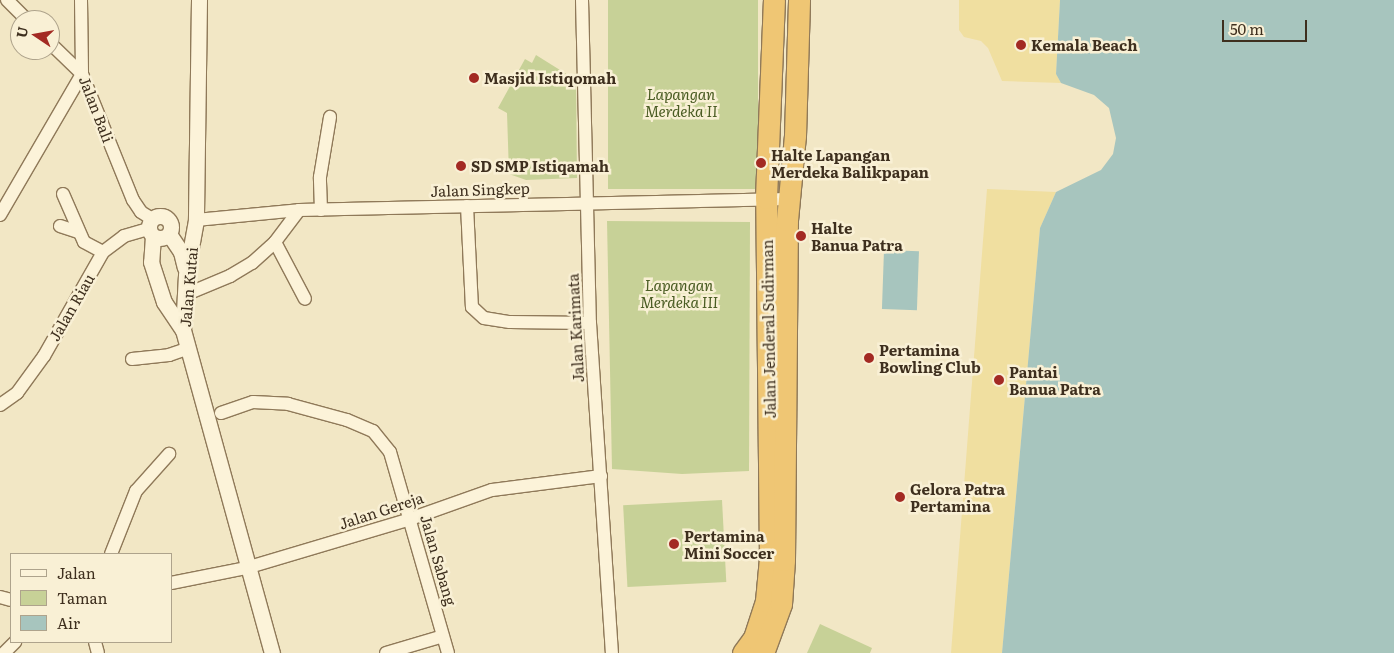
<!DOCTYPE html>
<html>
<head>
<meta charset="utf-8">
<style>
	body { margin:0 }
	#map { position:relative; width:1394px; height:653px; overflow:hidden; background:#f2e7c5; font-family:Literata,serif }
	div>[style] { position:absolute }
	.green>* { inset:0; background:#c7d197; transform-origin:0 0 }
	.sand>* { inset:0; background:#f0dfa0 }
	.water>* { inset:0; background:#a7c5be; transform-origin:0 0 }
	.roads { filter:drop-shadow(1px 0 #8f7959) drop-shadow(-1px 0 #8f7959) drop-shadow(0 1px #8f7959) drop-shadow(0 -1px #8f7959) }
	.minor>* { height:12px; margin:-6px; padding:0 6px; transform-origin:6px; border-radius:6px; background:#fcf3d9 }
	.tertiary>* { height:15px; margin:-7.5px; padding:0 7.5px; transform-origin:7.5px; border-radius:7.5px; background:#fcf3d9 }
	.tertiary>.ring { margin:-7.5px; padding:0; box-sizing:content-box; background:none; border:15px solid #fcf3d9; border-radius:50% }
	.trunk>* { height:21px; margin:-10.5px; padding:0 10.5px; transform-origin:10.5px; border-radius:10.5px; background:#efc674 }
	.dots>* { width:14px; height:14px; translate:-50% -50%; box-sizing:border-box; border:2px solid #f9f0d5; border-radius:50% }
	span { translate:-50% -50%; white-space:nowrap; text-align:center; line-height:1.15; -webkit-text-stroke:5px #f9f0d5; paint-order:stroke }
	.poi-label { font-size:15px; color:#3e2f1e; font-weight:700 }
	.left { translate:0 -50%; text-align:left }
	.park-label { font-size:15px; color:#4a5c23; font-style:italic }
	.street-label { font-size:15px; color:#3e2f1e }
	.legend { position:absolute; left:10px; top:553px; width:162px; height:90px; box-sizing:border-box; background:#f9f0d5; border:1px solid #aea38c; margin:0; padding:6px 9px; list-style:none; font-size:15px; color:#3e2f1e }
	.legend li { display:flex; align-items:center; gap:10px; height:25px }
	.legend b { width:25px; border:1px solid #aea38c }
	.north { position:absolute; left:10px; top:10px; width:50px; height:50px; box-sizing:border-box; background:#f9f0d5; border:1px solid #aea38c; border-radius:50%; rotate:282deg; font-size:14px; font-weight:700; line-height:20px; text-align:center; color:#3e2f1e }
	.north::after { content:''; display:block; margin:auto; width:18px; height:22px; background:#a32a23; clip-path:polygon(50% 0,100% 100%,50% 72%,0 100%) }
	.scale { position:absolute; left:1222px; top:20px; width:85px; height:22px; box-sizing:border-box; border:2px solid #3e2f1e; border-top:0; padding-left:6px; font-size:15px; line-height:18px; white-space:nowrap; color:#3e2f1e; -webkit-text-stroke:4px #f9f0d5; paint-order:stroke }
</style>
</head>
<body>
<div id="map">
	<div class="green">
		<div style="left:608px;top:0;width:150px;height:189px"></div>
		<div style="clip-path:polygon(536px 55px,576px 80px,577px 178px,526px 180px,509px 174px,507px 113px,498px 108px,525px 59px,532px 63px)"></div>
		<div style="clip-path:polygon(607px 221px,750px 222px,749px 471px,682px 474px,612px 469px)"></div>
		<div style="left:722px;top:500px;width:82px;height:99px;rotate:87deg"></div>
		<div style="clip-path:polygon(820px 624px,872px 648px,870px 653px,807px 653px)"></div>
	</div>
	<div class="sand">
		<div style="clip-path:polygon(959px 0,1060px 0,1056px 74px,1061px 83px,1002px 81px,988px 48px,981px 41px,964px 37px,959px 30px)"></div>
		<div style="clip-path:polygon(987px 189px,1056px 192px,1040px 228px,1002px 653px,951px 653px)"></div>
	</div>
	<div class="water">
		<div style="clip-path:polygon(1060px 0,1394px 0,1394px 653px,1002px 653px,1040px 228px,1056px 192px,1101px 170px,1113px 154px,1116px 138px,1109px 108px,1094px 95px,1061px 83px,1056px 74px)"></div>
		<div style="left:884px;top:250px;width:35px;height:59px;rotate:2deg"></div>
	</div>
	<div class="roads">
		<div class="minor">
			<div style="left:7px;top:0;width:28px;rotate:45deg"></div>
			<div style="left:81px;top:0;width:74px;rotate:89.2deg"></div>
			<div style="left:82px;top:74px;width:136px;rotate:68deg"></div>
			<div style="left:133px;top:200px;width:14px;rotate:56deg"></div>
			<div style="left:141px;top:212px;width:13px;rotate:32deg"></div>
			<div style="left:582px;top:0;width:323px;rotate:88.6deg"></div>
			<div style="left:590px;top:323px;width:331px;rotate:86.2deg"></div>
			<div style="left:50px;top:43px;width:45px;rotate:44.1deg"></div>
			<div style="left:63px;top:194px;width:52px;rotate:66.4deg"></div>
			<div style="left:84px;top:242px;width:21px;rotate:28deg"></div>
			<div style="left:467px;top:206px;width:101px;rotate:87.2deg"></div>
			<div style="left:472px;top:307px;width:16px;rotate:43deg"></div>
			<div style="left:484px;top:318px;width:26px;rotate:9deg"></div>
			<div style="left:510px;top:322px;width:80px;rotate:0.7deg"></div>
			<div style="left:321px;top:210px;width:33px;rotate:-92deg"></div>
			<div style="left:320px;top:177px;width:61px;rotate:-80.5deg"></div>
			<div style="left:0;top:215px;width:163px;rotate:-59.8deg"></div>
			<div style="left:196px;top:220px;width:103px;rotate:-5.5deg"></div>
			<div style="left:299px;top:210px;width:489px;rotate:-1.3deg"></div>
			<div style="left:60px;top:226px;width:20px;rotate:18deg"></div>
			<div style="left:275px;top:242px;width:64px;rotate:62.2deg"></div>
			<div style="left:187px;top:294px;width:47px;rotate:-22.7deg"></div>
			<div style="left:230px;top:276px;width:26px;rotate:-31deg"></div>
			<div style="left:252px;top:263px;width:31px;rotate:-42deg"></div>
			<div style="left:275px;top:242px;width:40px;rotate:-53deg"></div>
			<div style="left:132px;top:359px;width:37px;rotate:-6deg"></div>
			<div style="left:169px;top:355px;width:18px;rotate:-19deg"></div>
			<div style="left:0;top:405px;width:21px;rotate:-35deg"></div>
			<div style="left:17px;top:393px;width:46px;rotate:-53.9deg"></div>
			<div style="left:44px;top:356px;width:120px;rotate:-60.4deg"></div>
			<div style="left:103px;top:252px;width:26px;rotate:-37deg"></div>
			<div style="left:124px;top:236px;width:26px;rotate:-16deg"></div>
			<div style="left:221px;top:413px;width:34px;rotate:-19deg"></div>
			<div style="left:253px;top:402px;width:35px;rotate:3deg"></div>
			<div style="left:288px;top:404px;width:61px;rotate:15.2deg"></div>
			<div style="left:347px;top:420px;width:28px;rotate:23deg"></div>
			<div style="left:373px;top:431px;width:27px;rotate:51deg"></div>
			<div style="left:390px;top:452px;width:209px;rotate:73.9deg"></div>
			<div style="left:111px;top:554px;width:68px;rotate:-68.4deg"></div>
			<div style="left:136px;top:491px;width:50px;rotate:-48.3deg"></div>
			<div style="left:171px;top:583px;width:76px;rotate:-11.3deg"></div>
			<div style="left:246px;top:568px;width:171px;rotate:-16.6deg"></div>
			<div style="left:410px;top:519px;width:87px;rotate:-19.5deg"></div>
			<div style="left:492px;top:490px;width:110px;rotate:-7.3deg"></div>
			<div style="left:0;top:597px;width:11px;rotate:15deg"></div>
			<div style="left:95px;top:642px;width:11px;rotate:75deg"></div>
			<div style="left:4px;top:653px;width:16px;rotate:-45deg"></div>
			<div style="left:386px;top:653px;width:59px;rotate:-16.6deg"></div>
		</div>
		<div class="tertiary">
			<div style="left:199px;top:0;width:220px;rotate:90.8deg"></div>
			<div style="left:196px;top:220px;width:56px;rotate:100.3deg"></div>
			<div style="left:186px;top:275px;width:55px;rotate:93.1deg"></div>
			<div style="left:183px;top:330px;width:335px;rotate:74.6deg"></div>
			<div class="ring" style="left:149px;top:216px;width:7px;height:7px"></div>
			<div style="left:169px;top:234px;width:22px;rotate:56deg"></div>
			<div style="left:181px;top:252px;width:16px;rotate:76deg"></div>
			<div style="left:153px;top:236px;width:26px;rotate:94deg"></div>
			<div style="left:151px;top:262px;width:42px;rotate:72deg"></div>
			<div style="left:164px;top:302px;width:34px;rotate:56deg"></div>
		</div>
		<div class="trunk">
			<div style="left:743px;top:653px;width:19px;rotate:-54deg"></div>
			<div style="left:754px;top:638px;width:39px;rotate:-72deg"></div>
			<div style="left:766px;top:601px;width:43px;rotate:-84.7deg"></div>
			<div style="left:770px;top:558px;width:360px;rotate:-90.6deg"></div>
			<div style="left:766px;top:198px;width:198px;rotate:-87.7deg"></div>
			<div style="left:763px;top:653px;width:52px;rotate:-69.8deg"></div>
			<div style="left:781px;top:604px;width:44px;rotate:-86.1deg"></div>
			<div style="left:784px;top:560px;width:340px;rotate:-89.5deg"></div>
			<div style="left:787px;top:220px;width:84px;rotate:-84.6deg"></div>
			<div style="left:795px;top:136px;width:136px;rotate:-88.3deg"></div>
		</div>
	</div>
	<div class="dots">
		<div style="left:1021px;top:45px;background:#a32a23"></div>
		<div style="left:474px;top:78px;background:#a32a23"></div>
		<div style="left:761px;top:163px;background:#a32a23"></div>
		<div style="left:461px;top:166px;background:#a32a23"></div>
		<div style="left:801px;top:236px;background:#a32a23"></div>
		<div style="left:869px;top:358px;background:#a32a23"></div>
		<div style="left:999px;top:380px;background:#a32a23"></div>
		<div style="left:900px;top:497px;background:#a32a23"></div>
		<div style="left:674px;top:544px;background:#a32a23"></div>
	</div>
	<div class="poi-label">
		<span class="left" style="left:1031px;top:45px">Kemala Beach</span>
		<span class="left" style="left:484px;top:78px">Masjid Istiqomah</span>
		<span class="left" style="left:771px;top:163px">Halte Lapangan<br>Merdeka Balikpapan</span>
		<span class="left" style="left:471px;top:166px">SD SMP Istiqamah</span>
		<span class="left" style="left:811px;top:236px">Halte<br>Banua Patra</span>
		<span class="left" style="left:879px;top:358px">Pertamina<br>Bowling Club</span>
		<span class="left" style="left:1009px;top:380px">Pantai<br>Banua Patra</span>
		<span class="left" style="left:910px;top:497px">Gelora Patra<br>Pertamina</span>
		<span class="left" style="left:684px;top:544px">Pertamina<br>Mini Soccer</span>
	</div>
	<div class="park-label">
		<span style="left:681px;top:102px">Lapangan<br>Merdeka II</span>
		<span style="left:679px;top:293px">Lapangan<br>Merdeka III</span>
	</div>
	<div class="street-label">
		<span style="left:97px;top:109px;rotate:69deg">Jalan Bali</span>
		<span style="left:480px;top:189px;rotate:-2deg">Jalan Singkep</span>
		<span style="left:188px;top:287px;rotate:-85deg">Jalan Kutai</span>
		<span style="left:71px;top:307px;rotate:-60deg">Jalan Riau</span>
		<span style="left:575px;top:328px;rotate:-93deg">Jalan Karimata</span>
		<span style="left:768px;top:329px;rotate:-91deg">Jalan Jenderal Sudirman</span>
		<span style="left:381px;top:510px;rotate:-18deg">Jalan Gereja</span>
		<span style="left:439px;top:560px;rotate:74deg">Jalan Sabang</span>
	</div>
	<ul class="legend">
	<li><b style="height:6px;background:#fcf3d9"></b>Jalan</li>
	<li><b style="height:14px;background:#c7d197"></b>Taman</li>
	<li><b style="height:14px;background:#a7c5be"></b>Air</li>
	</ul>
	<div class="north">U</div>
	<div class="scale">50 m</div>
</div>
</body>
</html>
